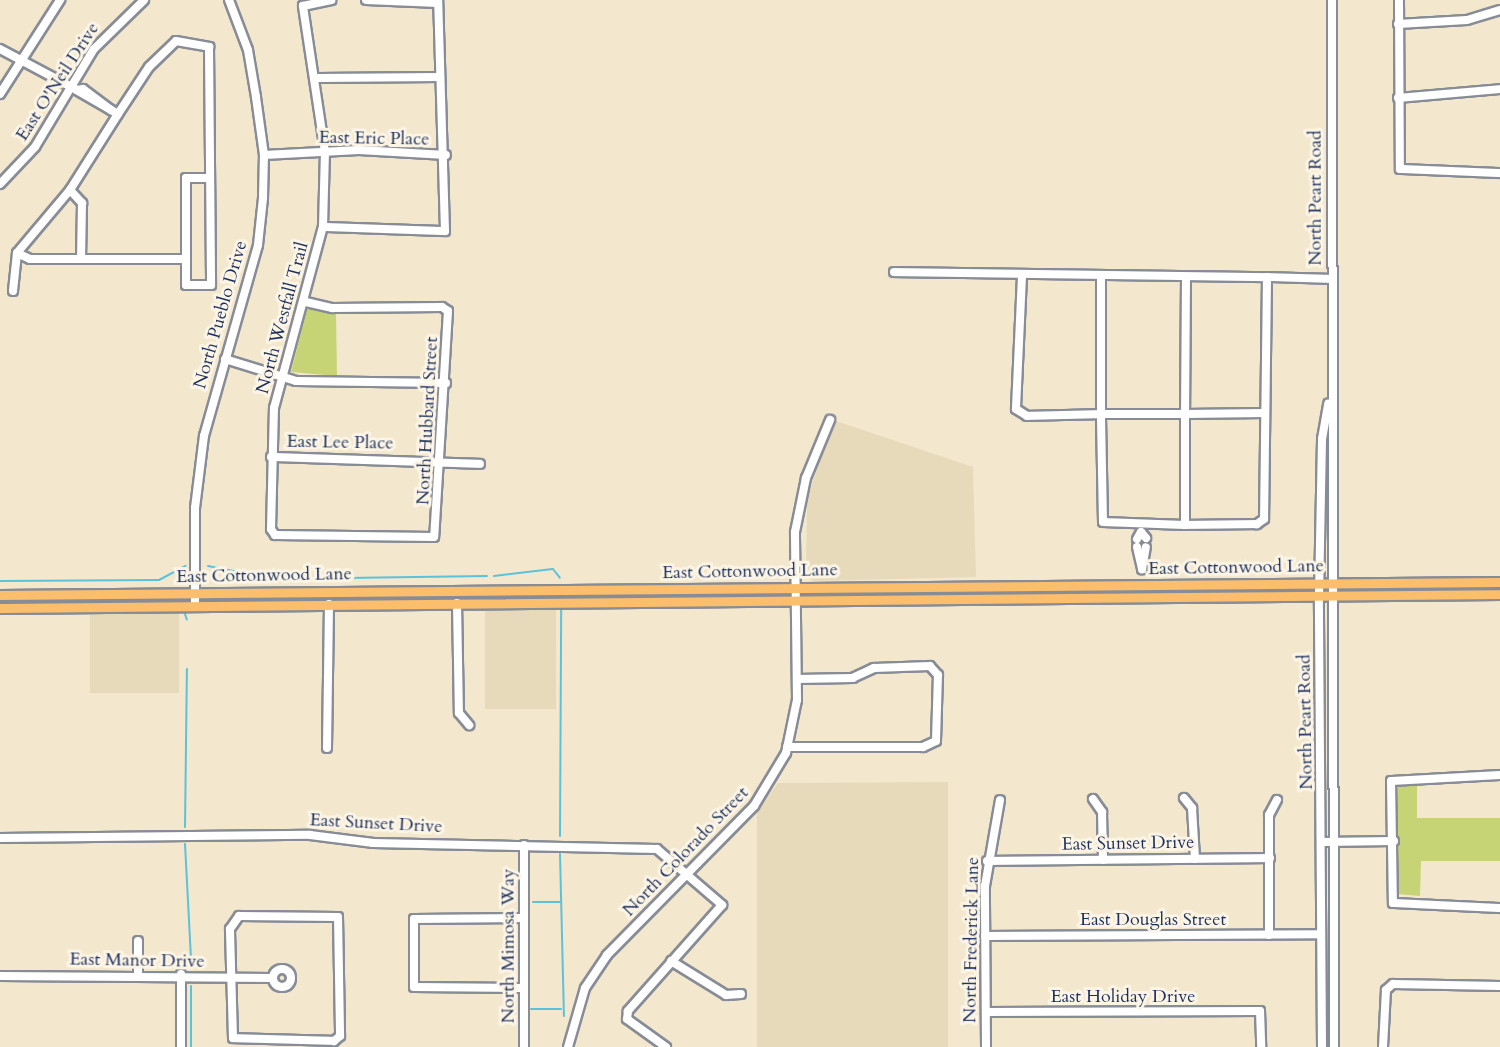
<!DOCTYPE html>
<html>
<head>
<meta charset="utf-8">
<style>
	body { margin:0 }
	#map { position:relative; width:1500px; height:1047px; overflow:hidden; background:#f3e8ce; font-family:Cardo,serif }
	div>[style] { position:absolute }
	.built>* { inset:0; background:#e7daba; transform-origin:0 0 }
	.green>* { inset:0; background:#c6d476 }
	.stream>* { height:2px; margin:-1px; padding:0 1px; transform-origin:1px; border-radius:1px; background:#5cc1da }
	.roads { filter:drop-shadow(2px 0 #878c96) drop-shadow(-2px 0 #878c96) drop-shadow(0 2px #878c96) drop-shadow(0 -2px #878c96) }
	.minor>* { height:8px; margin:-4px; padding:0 4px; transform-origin:4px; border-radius:4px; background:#fff }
	.minor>.ring { margin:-4px; padding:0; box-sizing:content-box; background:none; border:8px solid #fff; border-radius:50% }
	.major>* { height:9px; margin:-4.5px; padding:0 4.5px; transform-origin:4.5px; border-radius:4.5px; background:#fabe6d }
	span { translate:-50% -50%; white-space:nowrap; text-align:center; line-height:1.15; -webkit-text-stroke:6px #fcf5e5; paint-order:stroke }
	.street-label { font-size:18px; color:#1b2f5e }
</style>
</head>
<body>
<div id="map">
	<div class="built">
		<div style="clip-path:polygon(833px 420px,973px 467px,976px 577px,813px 581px,806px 576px,807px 500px)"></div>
		<div style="left:556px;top:605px;width:104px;height:71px;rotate:90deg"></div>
		<div style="left:90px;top:609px;width:89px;height:84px"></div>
		<div style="clip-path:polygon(948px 782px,948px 1047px,757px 1047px,757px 812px,778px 783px)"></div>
	</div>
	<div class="green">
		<div style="clip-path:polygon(308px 306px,336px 312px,337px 376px,291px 372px)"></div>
		<div style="clip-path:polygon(1417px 783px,1417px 818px,1500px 818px,1500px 861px,1421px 861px,1420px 896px,1397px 894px,1396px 789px,1401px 783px)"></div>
	</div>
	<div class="stream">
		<div style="left:208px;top:566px;width:66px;rotate:11.3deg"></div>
		<div style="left:273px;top:579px;width:214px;rotate:-0.8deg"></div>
		<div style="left:494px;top:576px;width:59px;rotate:-6.8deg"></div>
		<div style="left:553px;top:569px;width:11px;rotate:52deg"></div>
		<div style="left:0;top:581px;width:159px;rotate:-0.4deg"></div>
		<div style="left:159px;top:580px;width:30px;rotate:-28deg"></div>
		<div style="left:184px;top:611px;width:9px;rotate:72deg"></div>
		<div style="left:185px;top:827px;width:158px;rotate:-89.3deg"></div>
		<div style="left:560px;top:836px;width:228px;rotate:-89.7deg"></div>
		<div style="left:185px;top:844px;width:116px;rotate:87deg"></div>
		<div style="left:560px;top:854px;width:162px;rotate:88.6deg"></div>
		<div style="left:533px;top:902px;width:27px"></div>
		<div style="left:191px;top:986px;width:61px;rotate:90deg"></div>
		<div style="left:531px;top:1009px;width:30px"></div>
	</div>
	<div class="roads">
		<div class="minor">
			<div style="left:366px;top:0;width:72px;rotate:2.4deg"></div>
			<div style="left:1332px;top:0;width:1047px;rotate:89.89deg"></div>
			<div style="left:1399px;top:0;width:169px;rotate:89.7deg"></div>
			<div style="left:1400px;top:169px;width:100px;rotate:2.3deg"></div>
			<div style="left:1398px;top:24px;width:69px;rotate:-3.3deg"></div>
			<div style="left:1467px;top:20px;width:34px;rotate:-17deg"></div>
			<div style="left:0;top:49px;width:87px;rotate:28deg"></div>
			<div style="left:77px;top:90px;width:6px;rotate:-9deg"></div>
			<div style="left:83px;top:89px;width:35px;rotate:37deg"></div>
			<div style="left:111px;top:110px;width:39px;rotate:-150deg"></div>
			<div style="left:318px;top:78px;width:122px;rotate:-0.5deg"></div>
			<div style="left:0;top:94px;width:112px;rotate:-57.4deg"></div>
			<div style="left:1398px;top:98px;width:102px;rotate:-5deg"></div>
			<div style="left:111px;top:110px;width:8px;rotate:30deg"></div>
			<div style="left:118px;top:114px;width:56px;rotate:-56.6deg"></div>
			<div style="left:149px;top:67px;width:37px;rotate:-44deg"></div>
			<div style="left:176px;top:41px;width:34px;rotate:10deg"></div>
			<div style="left:209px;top:47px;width:238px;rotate:89.5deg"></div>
			<div style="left:211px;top:285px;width:25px;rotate:180deg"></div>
			<div style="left:186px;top:285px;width:107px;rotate:-90deg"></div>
			<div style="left:186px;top:178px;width:24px"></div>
			<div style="left:118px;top:114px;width:90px;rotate:122.3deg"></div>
			<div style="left:70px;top:190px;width:82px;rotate:130.1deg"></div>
			<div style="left:17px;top:253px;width:14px;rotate:25deg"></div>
			<div style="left:30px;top:259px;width:156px"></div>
			<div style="left:264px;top:155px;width:95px;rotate:-3deg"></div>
			<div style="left:359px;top:150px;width:87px;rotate:3.3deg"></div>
			<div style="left:0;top:184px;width:51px;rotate:-46.6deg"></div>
			<div style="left:35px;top:147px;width:114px;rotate:-59deg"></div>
			<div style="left:94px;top:49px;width:70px;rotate:-44.4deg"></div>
			<div style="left:70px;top:190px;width:18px;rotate:47deg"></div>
			<div style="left:82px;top:203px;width:56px;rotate:91deg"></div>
			<div style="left:323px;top:227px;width:122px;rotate:1.9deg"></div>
			<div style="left:445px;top:231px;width:231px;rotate:-91.7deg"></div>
			<div style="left:894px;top:272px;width:373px;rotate:0.8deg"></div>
			<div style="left:1267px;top:277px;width:242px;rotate:90.7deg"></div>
			<div style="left:1264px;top:519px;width:9px;rotate:144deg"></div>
			<div style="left:1257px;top:524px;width:72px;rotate:179.2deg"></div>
			<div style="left:1022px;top:276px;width:133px;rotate:92.6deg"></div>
			<div style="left:1016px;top:409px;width:13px;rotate:32deg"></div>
			<div style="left:1027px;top:416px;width:74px;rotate:-1.5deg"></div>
			<div style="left:1101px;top:414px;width:138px;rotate:-90deg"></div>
			<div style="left:1186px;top:277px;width:137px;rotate:90.4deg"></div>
			<div style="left:1185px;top:414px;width:80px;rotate:-0.7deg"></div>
			<div style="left:1267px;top:277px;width:63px;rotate:1.8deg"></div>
			<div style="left:13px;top:291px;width:38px;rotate:-84deg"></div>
			<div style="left:306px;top:302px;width:27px;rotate:13deg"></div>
			<div style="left:332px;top:308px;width:110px;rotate:-0.5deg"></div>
			<div style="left:442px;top:307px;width:7px;rotate:34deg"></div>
			<div style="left:448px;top:311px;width:226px;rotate:93.5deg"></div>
			<div style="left:434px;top:537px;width:159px;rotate:-179.3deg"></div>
			<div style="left:275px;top:535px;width:7px;rotate:-124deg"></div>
			<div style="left:271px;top:529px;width:121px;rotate:-88.6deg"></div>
			<div style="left:274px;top:408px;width:188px;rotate:-74.9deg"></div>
			<div style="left:323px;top:227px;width:75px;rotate:-88.5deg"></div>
			<div style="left:325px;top:152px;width:148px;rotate:-98.6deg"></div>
			<div style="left:303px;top:6px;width:29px;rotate:-12deg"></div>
			<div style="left:225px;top:359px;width:74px;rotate:17.2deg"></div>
			<div style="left:296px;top:381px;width:150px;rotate:0.8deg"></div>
			<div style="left:1101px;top:414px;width:84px"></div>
			<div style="left:1185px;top:414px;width:111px;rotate:90deg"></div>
			<div style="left:1185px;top:525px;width:82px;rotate:-177.9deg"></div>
			<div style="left:1103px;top:522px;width:108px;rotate:-91.1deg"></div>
			<div style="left:271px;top:457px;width:209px;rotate:1.9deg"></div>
			<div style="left:1137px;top:539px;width:8px;rotate:-60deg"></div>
			<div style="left:1141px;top:532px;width:8px;rotate:50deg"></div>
			<div style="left:1137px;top:547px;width:23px;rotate:77deg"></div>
			<div style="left:1142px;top:569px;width:22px;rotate:-80deg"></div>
			<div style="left:457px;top:603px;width:110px;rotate:89deg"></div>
			<div style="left:459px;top:713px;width:16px;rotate:50deg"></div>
			<div style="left:195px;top:605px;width:97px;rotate:-90deg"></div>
			<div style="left:195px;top:508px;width:73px;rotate:-82.9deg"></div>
			<div style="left:204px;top:436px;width:198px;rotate:-74.2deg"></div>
			<div style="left:258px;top:245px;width:47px;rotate:-83.9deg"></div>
			<div style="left:263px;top:198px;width:43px;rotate:-88.7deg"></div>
			<div style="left:264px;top:155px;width:59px;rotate:-97.9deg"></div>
			<div style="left:256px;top:97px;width:48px;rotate:-99.7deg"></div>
			<div style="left:248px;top:50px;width:53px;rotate:-110.8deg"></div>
			<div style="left:787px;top:747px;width:136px"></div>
			<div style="left:923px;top:747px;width:14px;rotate:-25deg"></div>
			<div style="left:936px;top:741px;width:66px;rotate:-88.3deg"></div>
			<div style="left:938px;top:675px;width:12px;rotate:-132deg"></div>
			<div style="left:930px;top:666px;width:56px;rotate:178deg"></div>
			<div style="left:874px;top:668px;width:23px;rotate:155deg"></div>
			<div style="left:853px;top:678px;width:56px;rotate:179deg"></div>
			<div style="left:327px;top:748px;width:144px;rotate:-89.2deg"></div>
			<div style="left:1500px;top:775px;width:109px;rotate:176.8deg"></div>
			<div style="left:1391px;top:781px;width:122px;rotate:89.1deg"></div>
			<div style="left:1393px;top:903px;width:107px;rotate:2.7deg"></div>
			<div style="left:1184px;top:798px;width:13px;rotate:51deg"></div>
			<div style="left:1192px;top:808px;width:51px;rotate:86.6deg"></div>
			<div style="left:1093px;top:799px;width:16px;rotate:55deg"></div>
			<div style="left:1102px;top:812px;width:48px;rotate:88.8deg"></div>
			<div style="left:0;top:838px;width:310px;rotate:-0.6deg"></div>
			<div style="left:310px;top:835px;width:64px;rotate:7.2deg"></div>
			<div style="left:373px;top:843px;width:284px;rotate:1.2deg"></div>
			<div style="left:657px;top:849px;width:86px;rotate:40.7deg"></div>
			<div style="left:722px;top:905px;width:142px;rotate:131.6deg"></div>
			<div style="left:628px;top:1011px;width:8px;rotate:97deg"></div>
			<div style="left:627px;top:1019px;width:48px;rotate:35.7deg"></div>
			<div style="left:1322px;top:842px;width:72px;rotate:-0.8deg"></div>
			<div style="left:524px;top:845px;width:202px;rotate:90deg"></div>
			<div style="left:987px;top:861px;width:283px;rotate:-0.6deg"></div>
			<div style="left:239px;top:916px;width:99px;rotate:0.6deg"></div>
			<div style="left:338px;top:917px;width:119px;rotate:89deg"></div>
			<div style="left:340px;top:1036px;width:8px;rotate:140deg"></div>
			<div style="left:334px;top:1041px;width:101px;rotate:-178.3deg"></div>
			<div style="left:233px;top:1038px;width:109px;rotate:-91.6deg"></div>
			<div style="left:230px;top:929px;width:16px;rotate:-55deg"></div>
			<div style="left:524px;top:918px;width:110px;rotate:179.5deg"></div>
			<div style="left:414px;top:919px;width:68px;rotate:90deg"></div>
			<div style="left:414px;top:987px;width:110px;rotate:0.5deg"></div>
			<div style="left:1269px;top:935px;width:120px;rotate:-90deg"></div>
			<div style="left:1269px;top:815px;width:17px;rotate:-62deg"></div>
			<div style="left:985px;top:936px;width:336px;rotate:-0.3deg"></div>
			<div style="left:138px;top:941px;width:33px;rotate:90deg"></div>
			<div style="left:671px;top:961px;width:65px;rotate:31.7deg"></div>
			<div style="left:726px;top:995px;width:15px;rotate:-4deg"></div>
			<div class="ring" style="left:273px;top:969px;width:10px;height:10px"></div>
			<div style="left:0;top:976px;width:273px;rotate:0.4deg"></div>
			<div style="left:986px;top:1012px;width:274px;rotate:-0.2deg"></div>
			<div style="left:1260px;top:1011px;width:36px;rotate:88deg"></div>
			<div style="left:181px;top:1047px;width:73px;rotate:-90deg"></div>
			<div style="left:568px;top:1047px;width:61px;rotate:-73.9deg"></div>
			<div style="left:585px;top:988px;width:40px;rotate:-56deg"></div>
			<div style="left:607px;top:955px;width:209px;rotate:-45.4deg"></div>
			<div style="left:754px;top:806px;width:62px;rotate:-58.9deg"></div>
			<div style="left:786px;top:753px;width:54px;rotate:-78.3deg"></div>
			<div style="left:797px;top:700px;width:168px;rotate:-90.7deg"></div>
			<div style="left:795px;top:532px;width:55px;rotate:-78.5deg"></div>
			<div style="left:806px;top:478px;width:63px;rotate:-67.5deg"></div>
			<div style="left:986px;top:1047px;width:161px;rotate:-90.4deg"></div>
			<div style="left:985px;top:886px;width:87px;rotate:-80.1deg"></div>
			<div style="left:1322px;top:1047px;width:451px;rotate:-90.4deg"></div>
			<div style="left:1319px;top:596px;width:157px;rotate:-88.9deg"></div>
			<div style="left:1322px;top:439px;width:36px;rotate:-80deg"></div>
			<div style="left:1383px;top:1047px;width:57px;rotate:-87deg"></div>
			<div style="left:1386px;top:990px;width:9px;rotate:-41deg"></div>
			<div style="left:1393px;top:984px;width:107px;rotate:1.1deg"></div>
		</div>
		<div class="major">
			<div style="left:0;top:595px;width:1500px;rotate:-0.5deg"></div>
			<div style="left:0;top:608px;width:1500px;rotate:-0.53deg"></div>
		</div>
	</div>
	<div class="street-label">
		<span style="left:58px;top:82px;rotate:-57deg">East O'Neil Drive</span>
		<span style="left:374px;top:139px;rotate:1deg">East Eric Place</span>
		<span style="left:1316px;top:198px;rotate:-90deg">North Peart Road</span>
		<span style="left:221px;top:315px;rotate:-74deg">North Pueblo Drive</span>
		<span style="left:283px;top:318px;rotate:-75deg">North Westfall Trail</span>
		<span style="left:428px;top:421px;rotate:-87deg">North Hubbard Street</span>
		<span style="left:340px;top:443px;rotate:1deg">East Lee Place</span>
		<span style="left:1236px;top:568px;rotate:-1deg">East Cottonwood Lane</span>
		<span style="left:750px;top:572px;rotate:-1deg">East Cottonwood Lane</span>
		<span style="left:264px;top:576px;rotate:-1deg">East Cottonwood Lane</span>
		<span style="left:1306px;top:722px;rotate:-91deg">North Peart Road</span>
		<span style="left:376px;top:824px;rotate:3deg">East Sunset Drive</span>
		<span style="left:1128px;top:844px;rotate:-1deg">East Sunset Drive</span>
		<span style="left:686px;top:852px;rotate:-46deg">North Colorado Street</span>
		<span style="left:1153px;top:920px">East Douglas Street</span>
		<span style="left:972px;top:940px;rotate:-89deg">North Frederick Lane</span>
		<span style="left:509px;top:946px;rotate:-90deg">North Mimosa Way</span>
		<span style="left:137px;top:961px;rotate:1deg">East Manor Drive</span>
		<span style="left:1123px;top:997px">East Holiday Drive</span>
	</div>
</div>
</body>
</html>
